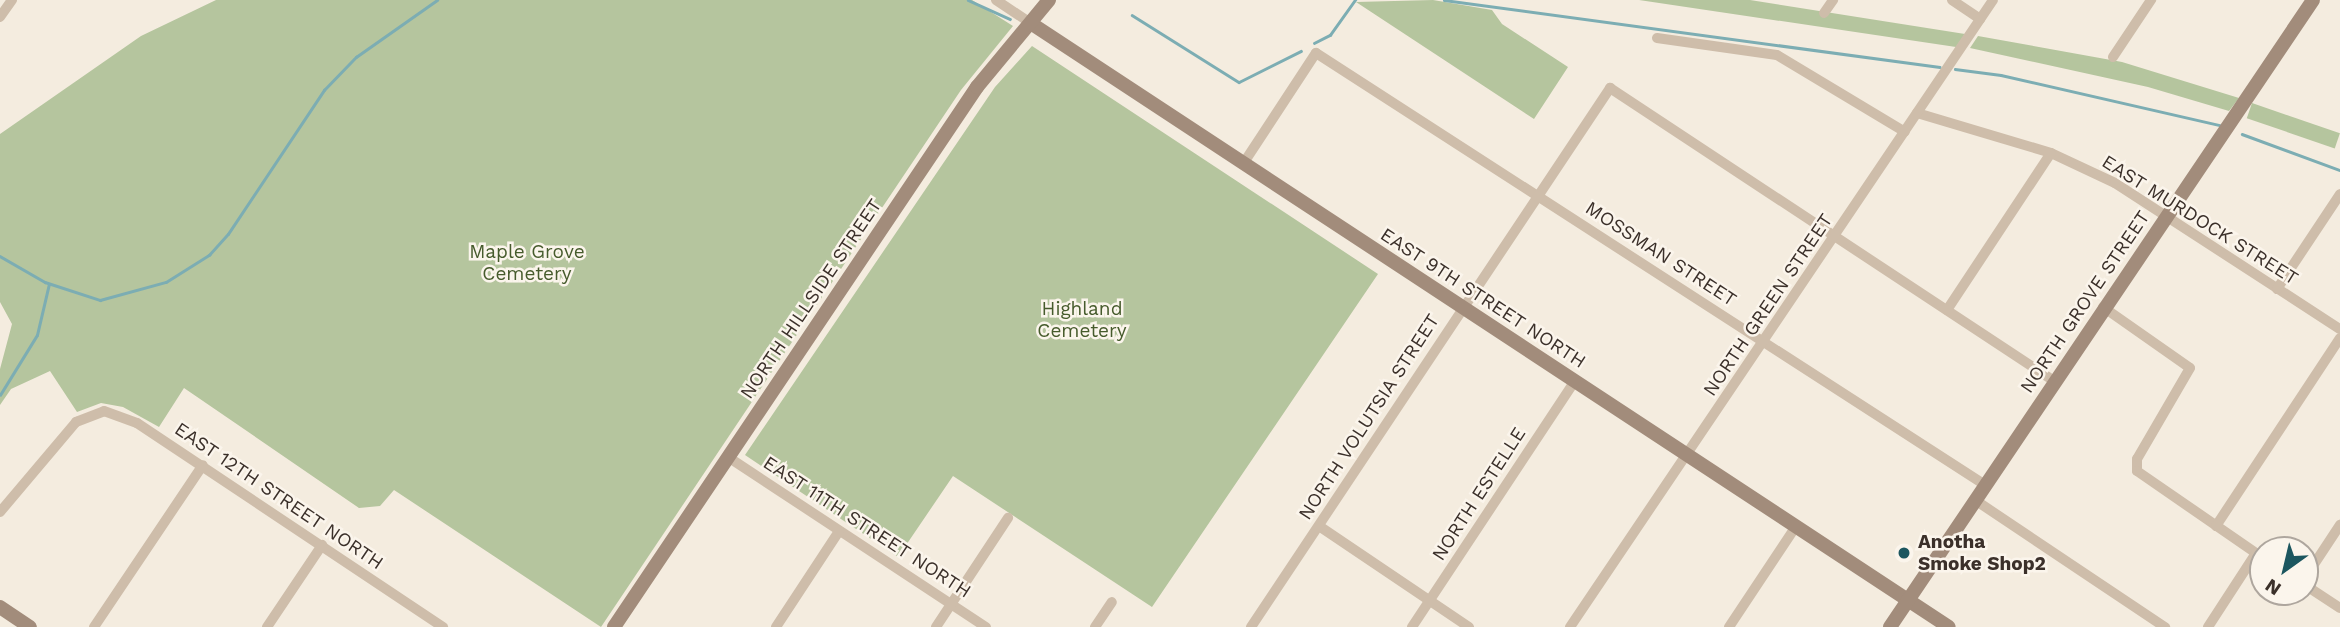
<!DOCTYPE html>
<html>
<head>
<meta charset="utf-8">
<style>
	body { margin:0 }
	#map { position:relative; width:2340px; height:627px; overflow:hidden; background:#f4ecdf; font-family:"Work Sans",sans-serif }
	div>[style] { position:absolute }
	.green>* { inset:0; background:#b5c59e; transform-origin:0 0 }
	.stream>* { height:2.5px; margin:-1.25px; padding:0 1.25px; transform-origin:1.25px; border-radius:1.25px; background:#7cadb3 }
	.street>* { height:10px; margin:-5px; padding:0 5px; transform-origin:5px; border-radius:5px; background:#cebdaa }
	.secondary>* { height:14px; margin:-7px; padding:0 7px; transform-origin:7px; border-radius:7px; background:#a28c7b }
	.dots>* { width:19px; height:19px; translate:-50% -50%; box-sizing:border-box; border:4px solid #fbf5ec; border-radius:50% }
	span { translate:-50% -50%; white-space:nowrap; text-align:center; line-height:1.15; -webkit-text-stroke:5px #fbf5ec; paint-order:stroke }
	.street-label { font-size:19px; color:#3b302a }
	.park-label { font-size:19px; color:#465b2c }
	.poi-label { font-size:19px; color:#3b302a; font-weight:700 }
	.left { translate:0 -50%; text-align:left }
	.north { position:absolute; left:2249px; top:536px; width:70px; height:70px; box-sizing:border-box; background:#fbf5ec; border:2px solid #aea69e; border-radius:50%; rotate:214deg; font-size:19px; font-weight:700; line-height:28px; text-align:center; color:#3b302a }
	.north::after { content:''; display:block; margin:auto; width:24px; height:32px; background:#1c565f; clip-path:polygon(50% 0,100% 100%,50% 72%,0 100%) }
</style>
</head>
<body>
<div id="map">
	<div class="green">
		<div style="clip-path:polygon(216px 0,972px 0,1013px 26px,961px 90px,601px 627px,394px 490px,380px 506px,359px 508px,184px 388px,159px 427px,123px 407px,101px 403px,77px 412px,50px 371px,11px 389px,0 405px,0 369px,12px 324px,0 302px,0 134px,141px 36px)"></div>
		<div style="clip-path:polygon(1433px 0,1492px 10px,1502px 24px,1568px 67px,1534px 119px,1356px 2px)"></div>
		<div style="clip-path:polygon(1639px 0,1750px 0,1965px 34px,1956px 47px)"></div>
		<div style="clip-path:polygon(1978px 36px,2122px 62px,2239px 98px,2229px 111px,2148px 87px,1970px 48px)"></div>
		<div style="clip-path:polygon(1032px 46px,1378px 274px,1152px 607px,953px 476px,898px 557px,745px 455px,995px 87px)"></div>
		<div style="left:2252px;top:103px;width:93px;height:16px;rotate:19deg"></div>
	</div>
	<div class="stream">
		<div style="left:968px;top:0;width:46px;rotate:24.3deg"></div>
		<div style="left:1444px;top:0;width:500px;rotate:7.7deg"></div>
		<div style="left:1132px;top:15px;width:126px;rotate:32.1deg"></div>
		<div style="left:1239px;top:82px;width:69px;rotate:-26.6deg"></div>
		<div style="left:1314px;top:43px;width:18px;rotate:-27deg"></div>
		<div style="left:1330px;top:35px;width:43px;rotate:-54.5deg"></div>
		<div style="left:1955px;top:69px;width:46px;rotate:7.4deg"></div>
		<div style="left:2001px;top:75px;width:224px;rotate:12.9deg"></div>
		<div style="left:2242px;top:134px;width:104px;rotate:20.2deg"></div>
		<div style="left:0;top:256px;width:52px;rotate:30deg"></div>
		<div style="left:45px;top:282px;width:58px;rotate:18.1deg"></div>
		<div style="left:100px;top:300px;width:68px;rotate:-15.3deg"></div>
		<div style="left:166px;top:282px;width:51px;rotate:-32.1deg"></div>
		<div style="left:209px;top:255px;width:28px;rotate:-48deg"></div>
		<div style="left:228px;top:234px;width:173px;rotate:-56.3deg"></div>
		<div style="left:324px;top:90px;width:46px;rotate:-45.9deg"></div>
		<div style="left:356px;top:57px;width:99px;rotate:-35.1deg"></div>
		<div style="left:0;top:395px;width:70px;rotate:-58.3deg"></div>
		<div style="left:37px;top:335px;width:52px;rotate:-76.8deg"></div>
	</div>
	<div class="street">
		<div style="left:996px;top:0;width:43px;rotate:33.7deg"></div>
		<div style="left:1952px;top:0;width:34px;rotate:34deg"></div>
		<div style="left:1824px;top:13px;width:16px;rotate:-55deg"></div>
		<div style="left:0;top:17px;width:21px;rotate:-55deg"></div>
		<div style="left:1657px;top:38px;width:121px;rotate:8.1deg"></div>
		<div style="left:1777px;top:55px;width:149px;rotate:31deg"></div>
		<div style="left:2113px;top:57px;width:69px;rotate:-56.3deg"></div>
		<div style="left:1917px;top:113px;width:140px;rotate:16.6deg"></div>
		<div style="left:2051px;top:153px;width:71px;rotate:25.1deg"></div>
		<div style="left:2115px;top:183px;width:268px;rotate:33deg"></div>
		<div style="left:1243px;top:164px;width:133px;rotate:-56.7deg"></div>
		<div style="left:1316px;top:53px;width:796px;rotate:32.85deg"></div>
		<div style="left:2277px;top:289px;width:114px;rotate:-56.4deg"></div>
		<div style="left:2103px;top:307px;width:106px;rotate:35deg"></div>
		<div style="left:2190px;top:368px;width:105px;rotate:120.2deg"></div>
		<div style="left:2137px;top:459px;width:12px;rotate:90deg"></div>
		<div style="left:2137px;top:471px;width:153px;rotate:34.6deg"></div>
		<div style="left:1947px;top:310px;width:188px;rotate:-56.5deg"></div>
		<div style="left:728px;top:457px;width:309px;rotate:33.4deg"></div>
		<div style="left:1975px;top:500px;width:229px;rotate:33.8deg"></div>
		<div style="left:0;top:512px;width:118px;rotate:-49.8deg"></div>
		<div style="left:76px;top:422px;width:30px;rotate:-21deg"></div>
		<div style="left:104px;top:411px;width:35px;rotate:20deg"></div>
		<div style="left:137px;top:423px;width:368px;rotate:33.7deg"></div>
		<div style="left:1319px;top:526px;width:181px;rotate:34deg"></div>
		<div style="left:2216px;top:526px;width:225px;rotate:-56.6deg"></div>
		<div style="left:2305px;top:578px;width:64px;rotate:-56.6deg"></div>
		<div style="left:2305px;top:585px;width:42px;rotate:33.3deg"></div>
		<div style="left:94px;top:627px;width:195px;rotate:-56.1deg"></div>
		<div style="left:267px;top:627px;width:99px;rotate:-56.1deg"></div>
		<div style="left:776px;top:627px;width:115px;rotate:-56.7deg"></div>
		<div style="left:936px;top:627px;width:131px;rotate:-56.6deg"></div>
		<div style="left:1095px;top:627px;width:30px;rotate:-56deg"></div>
		<div style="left:1251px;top:627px;width:648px;rotate:-56.33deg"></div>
		<div style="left:1610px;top:88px;width:532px;rotate:33.42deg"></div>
		<div style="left:1412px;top:627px;width:295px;rotate:-56.5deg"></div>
		<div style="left:1570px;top:627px;width:756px;rotate:-55.99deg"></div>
		<div style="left:1729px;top:627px;width:121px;rotate:-56.4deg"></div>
		<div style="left:2208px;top:627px;width:88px;rotate:-57deg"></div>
	</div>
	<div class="secondary">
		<div style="left:1032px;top:24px;width:1097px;rotate:33.33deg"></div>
		<div style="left:0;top:607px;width:36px;rotate:34deg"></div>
		<div style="left:614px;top:627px;width:651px;rotate:-56.09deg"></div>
		<div style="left:977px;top:87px;width:113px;rotate:-50.4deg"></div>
		<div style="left:1890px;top:627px;width:756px;rotate:-55.99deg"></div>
	</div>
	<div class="dots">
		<div style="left:1904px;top:553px;background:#1c565f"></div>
	</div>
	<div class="street-label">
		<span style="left:2200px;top:220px;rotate:32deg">EAST MURDOCK STREET</span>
		<span style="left:1661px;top:254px;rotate:33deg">MOSSMAN STREET</span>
		<span style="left:1483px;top:298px;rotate:33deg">EAST 9TH STREET NORTH</span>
		<span style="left:811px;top:299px;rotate:-56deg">NORTH HILLSIDE STREET</span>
		<span style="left:2085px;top:302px;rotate:-56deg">NORTH GROVE STREET</span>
		<span style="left:1768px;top:305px;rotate:-56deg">NORTH GREEN STREET</span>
		<span style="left:1369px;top:417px;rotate:-57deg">NORTH VOLUTSIA STREET</span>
		<span style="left:1479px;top:494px;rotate:-57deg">NORTH ESTELLE</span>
		<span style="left:279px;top:496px;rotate:34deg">EAST 12TH STREET NORTH</span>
		<span style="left:867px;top:527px;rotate:33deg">EAST 11TH STREET NORTH</span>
	</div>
	<div class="park-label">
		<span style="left:527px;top:263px">Maple Grove<br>Cemetery</span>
		<span style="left:1082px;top:320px">Highland<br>Cemetery</span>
	</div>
	<div class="poi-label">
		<span class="left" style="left:1918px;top:553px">Anotha<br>Smoke Shop2</span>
	</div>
	<div class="north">N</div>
</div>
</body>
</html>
